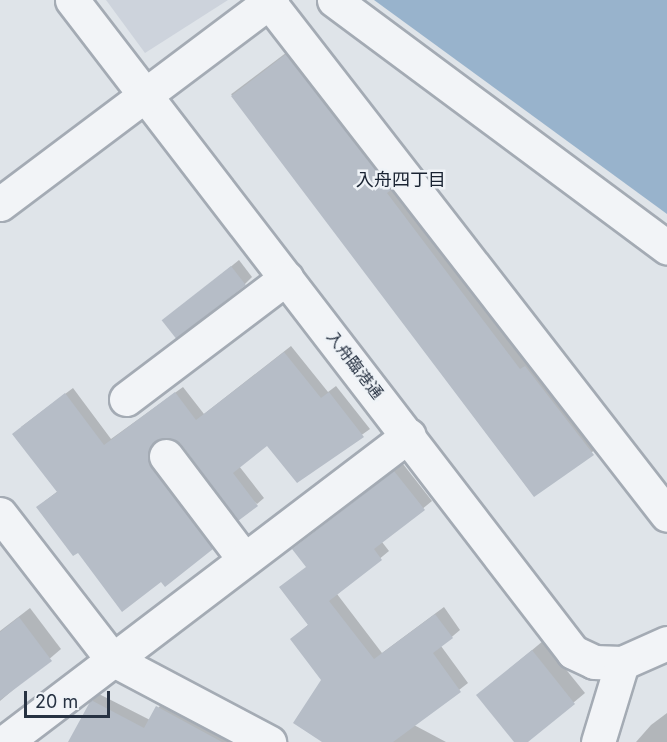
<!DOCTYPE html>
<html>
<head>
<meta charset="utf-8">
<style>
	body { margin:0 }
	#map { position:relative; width:667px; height:742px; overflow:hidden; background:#dfe4e9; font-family:Inter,"Noto Sans JP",sans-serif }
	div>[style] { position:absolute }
	.built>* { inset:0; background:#cdd3dc }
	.water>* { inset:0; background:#98b3cc }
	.shadow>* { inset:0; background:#0003; transform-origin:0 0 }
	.building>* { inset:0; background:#b6bdc7; transform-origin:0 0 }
	.roads { filter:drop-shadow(2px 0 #a4abb4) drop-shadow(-2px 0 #a4abb4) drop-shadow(0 2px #a4abb4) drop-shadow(0 -2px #a4abb4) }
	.minor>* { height:33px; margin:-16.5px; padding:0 16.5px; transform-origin:16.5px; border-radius:16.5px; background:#f2f4f7 }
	span { translate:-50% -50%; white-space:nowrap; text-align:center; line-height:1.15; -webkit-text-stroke:5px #eff3f7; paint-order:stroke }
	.street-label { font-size:16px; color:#273242 }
	.neighbourhood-label { font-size:18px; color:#192332 }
	.scale { position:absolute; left:24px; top:691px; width:86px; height:27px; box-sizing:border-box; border:3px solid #273242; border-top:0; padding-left:8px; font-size:18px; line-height:21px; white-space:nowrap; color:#273242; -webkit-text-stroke:4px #eff3f7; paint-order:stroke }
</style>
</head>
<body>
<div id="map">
	<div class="built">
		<div style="clip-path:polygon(106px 0,228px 0,145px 53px)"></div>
	</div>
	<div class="water">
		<div style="clip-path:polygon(374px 0,667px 0,667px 214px)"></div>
	</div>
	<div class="shadow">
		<div style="left:299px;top:43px;width:503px;height:85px;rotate:53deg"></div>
		<div style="clip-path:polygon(239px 260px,252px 277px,245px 284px,164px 321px)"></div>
		<div style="clip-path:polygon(291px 346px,328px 392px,336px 386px,370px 429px,297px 481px,268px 444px,239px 466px,264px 498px,257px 504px,173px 437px,156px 439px,157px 460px,219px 541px,212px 548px,45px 501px,58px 491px,21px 427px,73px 388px,111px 439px,183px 387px,204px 414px)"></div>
		<div style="clip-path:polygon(403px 464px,432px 501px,382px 542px,389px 551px,337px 594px,382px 653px,444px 607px,460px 630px,441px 646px,468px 683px,414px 725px,446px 742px,356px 742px,323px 680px,292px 639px,309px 624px,307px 566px,294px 549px)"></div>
		<div style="clip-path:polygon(30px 608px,61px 649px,0 701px,0 631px)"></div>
		<div style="clip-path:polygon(543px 641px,585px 693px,526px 742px,516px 742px,478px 695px)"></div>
		<div style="clip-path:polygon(99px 694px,150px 720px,164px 700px,248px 742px,83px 742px,92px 701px)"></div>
		<div style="clip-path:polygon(667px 713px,667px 742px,636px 742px,651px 725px)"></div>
	</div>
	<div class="building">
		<div style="clip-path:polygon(286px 54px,391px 190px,387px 193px,520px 369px,525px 366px,594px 455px,534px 497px,231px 96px)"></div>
		<div style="left:231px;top:266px;width:24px;height:88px;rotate:52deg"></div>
		<div style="clip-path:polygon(284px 352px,321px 398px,329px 392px,364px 437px,297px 483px,267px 446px,233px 473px,258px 506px,238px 521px,181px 444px,173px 439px,155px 441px,149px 449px,151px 467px,213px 549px,165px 587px,161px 582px,122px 612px,78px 553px,73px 556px,36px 507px,57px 492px,12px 434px,65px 393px,104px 445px,175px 392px,196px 420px)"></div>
		<div style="clip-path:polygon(394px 471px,425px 510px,374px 549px,382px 560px,329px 601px,374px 659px,435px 614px,453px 638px,433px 653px,461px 692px,393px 742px,322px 742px,293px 723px,321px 680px,290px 639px,308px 625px,279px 587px,306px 567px,292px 549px)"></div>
		<div style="clip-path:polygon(19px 617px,52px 661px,0 700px,0 632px)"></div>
		<div style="clip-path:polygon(532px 650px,575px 704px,528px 742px,514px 742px,476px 695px)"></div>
		<div style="clip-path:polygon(91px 700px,144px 728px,156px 706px,222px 742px,68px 742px)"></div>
	</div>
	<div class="roads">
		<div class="minor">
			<div style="left:72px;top:0;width:822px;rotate:52.46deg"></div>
			<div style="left:573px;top:652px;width:23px;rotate:25deg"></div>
			<div style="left:594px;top:662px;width:28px;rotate:2deg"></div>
			<div style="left:622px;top:663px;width:49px;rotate:-24deg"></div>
			<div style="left:334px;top:0;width:415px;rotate:36.6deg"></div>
			<div style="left:269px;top:2px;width:649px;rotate:52.19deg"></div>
			<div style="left:0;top:204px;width:340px;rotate:-36.9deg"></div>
			<div style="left:126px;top:399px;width:201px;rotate:-37.1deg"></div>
			<div style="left:166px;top:456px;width:129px;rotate:52.9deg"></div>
			<div style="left:0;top:514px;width:183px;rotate:52.3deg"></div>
			<div style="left:112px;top:659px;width:178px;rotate:27.9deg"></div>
			<div style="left:5px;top:742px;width:507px;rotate:-37.23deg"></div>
			<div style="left:598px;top:742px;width:83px;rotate:-73.1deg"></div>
		</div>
	</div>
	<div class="street-label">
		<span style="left:355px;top:365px;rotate:52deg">入舟臨港通</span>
	</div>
	<div class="neighbourhood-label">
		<span style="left:401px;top:180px">入舟四丁目</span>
	</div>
	<div class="scale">20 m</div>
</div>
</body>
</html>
